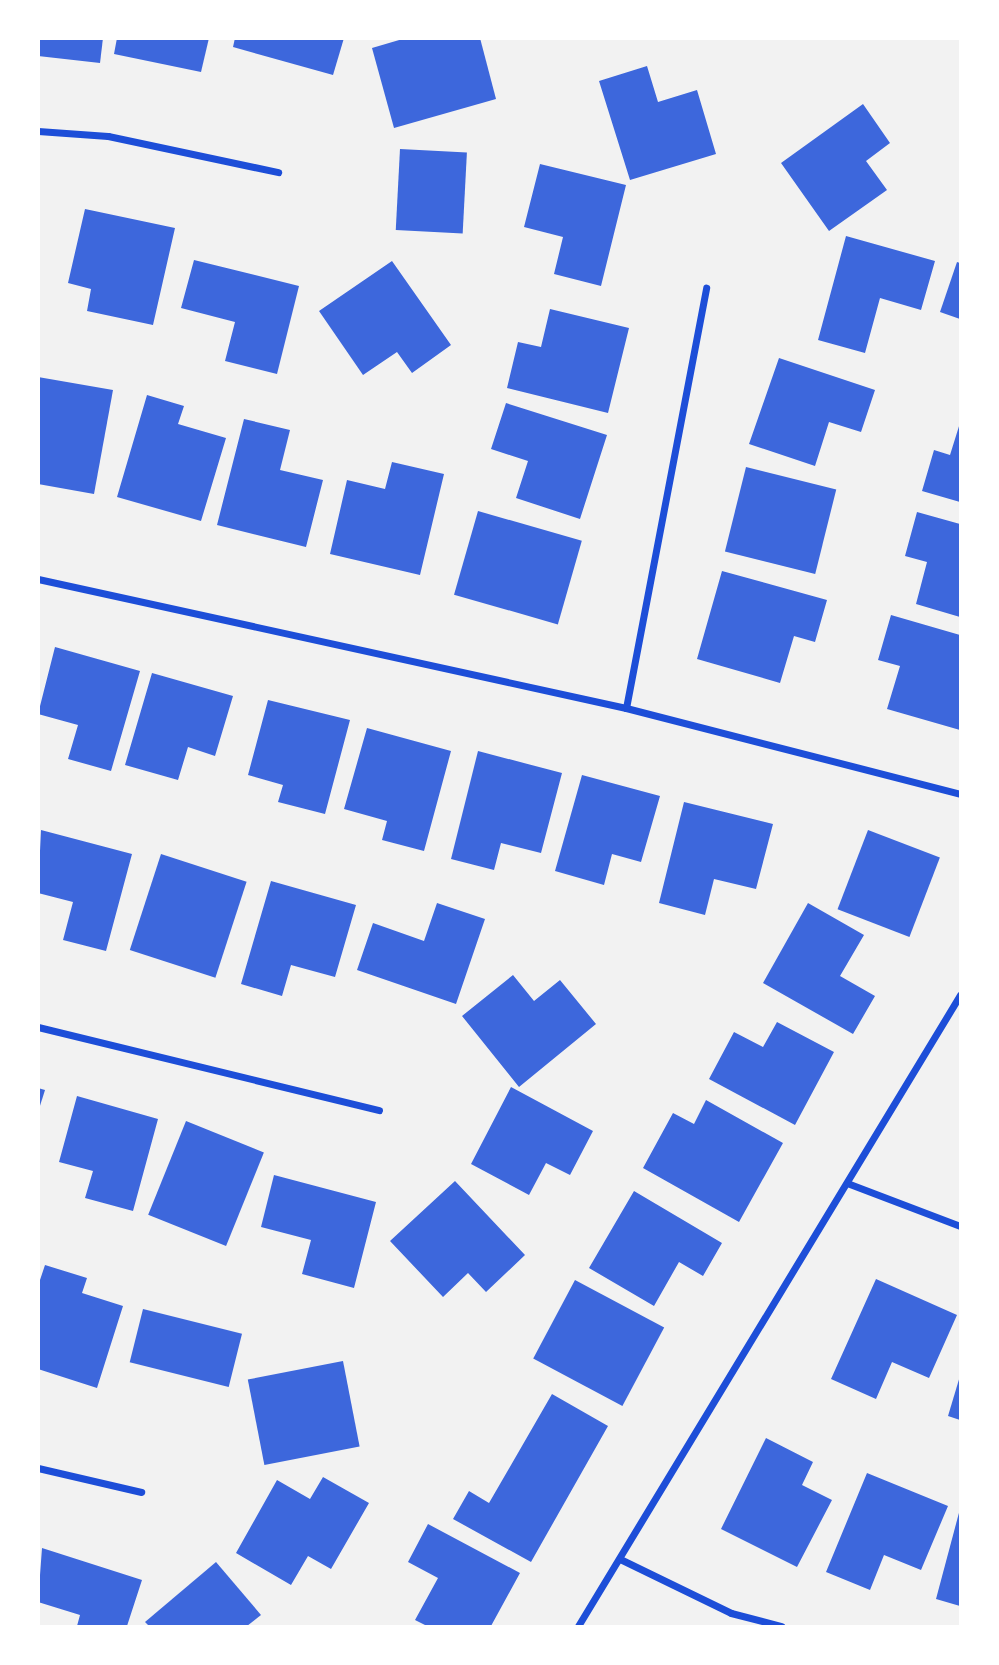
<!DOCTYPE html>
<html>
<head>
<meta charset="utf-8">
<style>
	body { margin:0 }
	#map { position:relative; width:999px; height:1665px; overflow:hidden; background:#f2f2f2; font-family:Jost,sans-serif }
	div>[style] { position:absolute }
	.building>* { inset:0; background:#3d67dc; transform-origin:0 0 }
	.minor>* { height:7px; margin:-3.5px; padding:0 3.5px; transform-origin:3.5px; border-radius:3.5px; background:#1d4ed8 }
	span { translate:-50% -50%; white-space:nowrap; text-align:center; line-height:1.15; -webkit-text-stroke:7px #fff; paint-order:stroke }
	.frame { position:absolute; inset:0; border:40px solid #fff; pointer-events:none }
</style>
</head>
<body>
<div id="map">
	<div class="building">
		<div style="clip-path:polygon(38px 38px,103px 38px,100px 63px,38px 56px)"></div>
		<div style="clip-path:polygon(117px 38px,209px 38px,201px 72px,114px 54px)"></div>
		<div style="clip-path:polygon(235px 38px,344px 38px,333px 75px,233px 47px)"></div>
		<div style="clip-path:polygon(406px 38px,480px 38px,496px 99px,394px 128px,372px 48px)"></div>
		<div style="clip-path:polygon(647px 66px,658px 102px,697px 90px,716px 154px,630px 180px,599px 81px)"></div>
		<div style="clip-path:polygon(863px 104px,890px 143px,866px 161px,887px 190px,829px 231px,781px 163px)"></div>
		<div style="left:400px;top:149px;width:67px;height:81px;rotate:3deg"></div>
		<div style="clip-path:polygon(540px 164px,626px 185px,601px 286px,554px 274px,563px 237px,524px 227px)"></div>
		<div style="clip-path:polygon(85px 209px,175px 228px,153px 325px,87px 311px,91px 289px,68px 283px)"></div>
		<div style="clip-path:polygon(846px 236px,935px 261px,921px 310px,880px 298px,865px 353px,818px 340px)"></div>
		<div style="clip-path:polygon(194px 260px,299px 286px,277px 374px,225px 361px,235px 322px,181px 308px)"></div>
		<div style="clip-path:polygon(392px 261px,451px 345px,412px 373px,397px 352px,363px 375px,319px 311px)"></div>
		<div style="clip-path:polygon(957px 262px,960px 263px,960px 319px,940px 312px)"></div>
		<div style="clip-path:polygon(550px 309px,629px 328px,608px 413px,507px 388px,518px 342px,541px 347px)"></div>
		<div style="clip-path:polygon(779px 358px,875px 390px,861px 432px,829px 422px,815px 466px,749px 444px)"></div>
		<div style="clip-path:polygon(38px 377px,113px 390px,94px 494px,38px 484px)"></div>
		<div style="clip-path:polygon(147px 395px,184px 406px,178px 424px,226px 438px,201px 521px,117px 497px)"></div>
		<div style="clip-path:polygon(506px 403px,607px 435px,580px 519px,516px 498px,528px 461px,491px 449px)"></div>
		<div style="clip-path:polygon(244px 419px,290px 430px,280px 470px,323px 480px,306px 547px,217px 525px)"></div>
		<div style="clip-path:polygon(960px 423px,960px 502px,922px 491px,934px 450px,950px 455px)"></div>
		<div style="clip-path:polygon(392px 462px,444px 474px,420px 575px,330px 554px,347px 480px,385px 489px)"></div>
		<div style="left:746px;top:467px;width:93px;height:87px;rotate:14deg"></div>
		<div style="left:478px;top:511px;width:108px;height:87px;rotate:16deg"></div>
		<div style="clip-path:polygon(917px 512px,960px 524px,960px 617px,916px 604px,927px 562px,905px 556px)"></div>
		<div style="clip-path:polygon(722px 571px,827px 600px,815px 642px,794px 636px,780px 683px,697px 659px)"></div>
		<div style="clip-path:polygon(891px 615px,960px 635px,960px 730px,887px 709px,900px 666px,878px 660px)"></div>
		<div style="clip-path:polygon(55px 647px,140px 671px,111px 771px,68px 759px,78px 725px,38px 714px)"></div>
		<div style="clip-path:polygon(152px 673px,233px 696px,215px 756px,188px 747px,178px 780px,125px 765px)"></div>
		<div style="clip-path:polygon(268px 700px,350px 720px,325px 814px,278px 802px,283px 785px,248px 775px)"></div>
		<div style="clip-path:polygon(367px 728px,451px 751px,424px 851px,382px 840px,387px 821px,344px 809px)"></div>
		<div style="clip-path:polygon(478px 751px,562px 773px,541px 853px,501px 843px,494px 870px,451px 859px)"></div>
		<div style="clip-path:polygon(582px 775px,660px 796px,641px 862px,612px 854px,604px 885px,555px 871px)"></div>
		<div style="clip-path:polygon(684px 802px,773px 824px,756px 889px,714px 879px,705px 915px,659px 903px)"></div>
		<div style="clip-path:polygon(41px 830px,132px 854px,106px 951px,63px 940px,73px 902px,38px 893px)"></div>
		<div style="left:868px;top:830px;width:77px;height:85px;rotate:21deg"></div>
		<div style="left:161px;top:854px;width:90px;height:101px;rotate:18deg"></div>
		<div style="clip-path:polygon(271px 881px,356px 905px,335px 977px,291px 965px,282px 996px,241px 984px)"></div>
		<div style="clip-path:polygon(437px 903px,485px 919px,456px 1004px,357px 970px,373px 923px,424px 941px)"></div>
		<div style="clip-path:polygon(808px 903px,864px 935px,840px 976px,875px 996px,853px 1034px,763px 983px)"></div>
		<div style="clip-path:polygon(513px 975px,534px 1001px,560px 980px,596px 1024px,519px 1087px,462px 1016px)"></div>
		<div style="clip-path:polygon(777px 1022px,834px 1052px,795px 1125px,709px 1079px,734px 1032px,763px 1047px)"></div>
		<div style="clip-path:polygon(511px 1087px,593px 1131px,570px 1175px,546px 1163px,529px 1195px,471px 1164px)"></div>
		<div style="clip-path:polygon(38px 1088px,45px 1090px,39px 1109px,38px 1109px)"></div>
		<div style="clip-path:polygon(77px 1096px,158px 1119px,133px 1211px,85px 1198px,93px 1171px,59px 1162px)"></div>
		<div style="clip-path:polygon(706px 1100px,783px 1143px,739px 1222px,643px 1168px,673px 1113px,694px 1124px)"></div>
		<div style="left:186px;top:1121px;width:84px;height:101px;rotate:22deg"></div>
		<div style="clip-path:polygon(274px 1175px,376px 1202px,354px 1288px,302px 1274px,311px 1240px,261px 1227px)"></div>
		<div style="clip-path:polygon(455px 1181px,525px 1255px,486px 1292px,468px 1273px,443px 1297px,390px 1241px)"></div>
		<div style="clip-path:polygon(634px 1191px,722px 1243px,703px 1276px,679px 1262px,654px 1306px,589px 1268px)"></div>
		<div style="clip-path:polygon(45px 1265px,87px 1278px,82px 1293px,123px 1306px,97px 1388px,38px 1369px,38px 1286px)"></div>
		<div style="clip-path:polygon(876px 1279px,957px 1315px,929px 1378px,892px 1362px,876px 1399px,831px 1379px)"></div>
		<div style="left:575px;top:1280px;width:101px;height:89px;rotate:28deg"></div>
		<div style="left:143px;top:1309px;width:102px;height:55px;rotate:14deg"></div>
		<div style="left:343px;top:1361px;width:87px;height:97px;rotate:79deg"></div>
		<div style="clip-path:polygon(960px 1376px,960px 1420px,948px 1416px)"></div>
		<div style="clip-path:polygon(552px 1394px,608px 1426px,531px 1562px,453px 1519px,469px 1491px,489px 1503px)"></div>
		<div style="clip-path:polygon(766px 1438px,813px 1462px,802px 1485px,832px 1500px,797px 1567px,721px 1529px)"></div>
		<div style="clip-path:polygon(867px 1473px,948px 1506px,921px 1570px,884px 1555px,870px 1590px,826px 1572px)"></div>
		<div style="clip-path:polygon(323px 1477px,369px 1503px,331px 1569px,308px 1556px,291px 1585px,236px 1553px,277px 1480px,310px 1499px)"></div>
		<div style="clip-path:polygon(960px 1509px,960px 1606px,936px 1599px)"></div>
		<div style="clip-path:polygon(428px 1524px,520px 1573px,491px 1626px,427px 1626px,415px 1620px,438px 1578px,408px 1562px)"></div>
		<div style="clip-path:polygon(42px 1548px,142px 1580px,127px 1626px,77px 1626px,80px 1615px,38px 1602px)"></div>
		<div style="clip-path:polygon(216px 1562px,261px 1615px,247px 1626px,149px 1626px,145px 1622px)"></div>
	</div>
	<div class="minor">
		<div style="left:38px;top:131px;width:70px;rotate:4.1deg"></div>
		<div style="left:108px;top:136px;width:174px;rotate:12deg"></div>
		<div style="left:38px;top:579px;width:602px;rotate:12.37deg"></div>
		<div style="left:626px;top:708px;width:345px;rotate:14.4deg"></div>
		<div style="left:626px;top:708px;width:428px;rotate:-79.2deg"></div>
		<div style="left:38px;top:1027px;width:351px;rotate:13.7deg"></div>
		<div style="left:847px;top:1183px;width:121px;rotate:20.8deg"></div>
		<div style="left:38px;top:1468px;width:106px;rotate:13.1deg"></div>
		<div style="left:620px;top:1559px;width:123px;rotate:25.9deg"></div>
		<div style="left:731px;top:1613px;width:52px;rotate:14.6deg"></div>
		<div style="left:578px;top:1626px;width:738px;rotate:-58.81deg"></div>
	</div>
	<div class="frame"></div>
</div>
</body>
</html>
